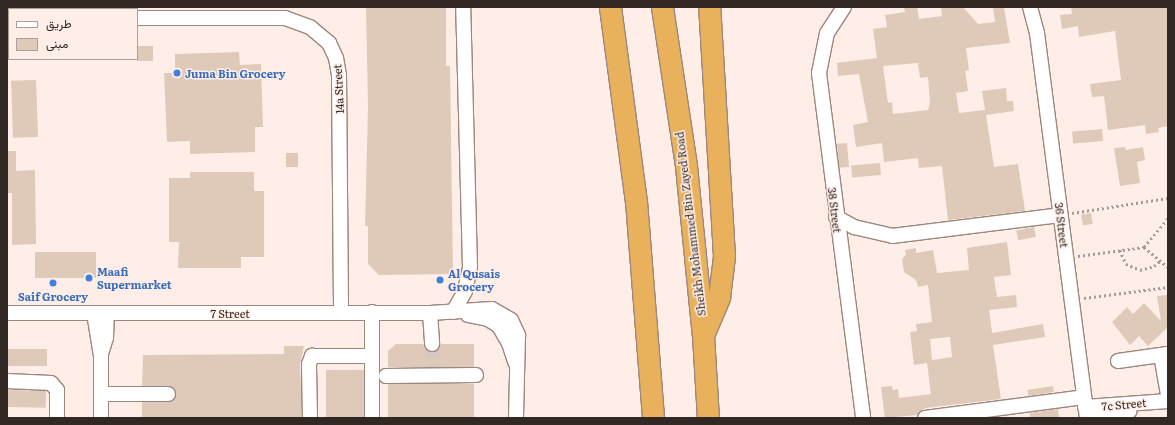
<!DOCTYPE html>
<html>
<head>
<meta charset="utf-8">
<style>
	body { margin:0 }
	#map { position:relative; width:1175px; height:425px; overflow:hidden; background:#feeee7; font-family:Literata,Vazirmatn,serif }
	div>[style] { position:absolute }
	.building>* { inset:0; background:#dfcab9; transform-origin:0 0 }
	.minor-tunnel>* { height:14px; margin-top:-7px; transform-origin:0; background:repeating-linear-gradient(90deg,#d5c6c0 0 14px,transparent 0 21px) }
	.path>* { height:2.5px; margin-top:-1.25px; transform-origin:0; background:repeating-linear-gradient(90deg,#a79a94 0 2px,transparent 0 5px) }
	.roads { filter:drop-shadow(1px 0 #9d867b) drop-shadow(-1px 0 #9d867b) drop-shadow(0 1px #9d867b) drop-shadow(0 -1px #9d867b) }
	.minor>* { height:14px; margin:-7px; padding:0 7px; transform-origin:7px; border-radius:7px; background:#fff }
	.highway>* { height:21px; margin:-10.5px; padding:0 10.5px; transform-origin:10.5px; border-radius:10.5px; background:#e9b15b }
	.dots>* { width:11px; height:11px; translate:-50% -50%; box-sizing:border-box; border:2px solid #feeee7; border-radius:50% }
	span { translate:-50% -50%; white-space:nowrap; text-align:center; line-height:1.15; -webkit-text-stroke:3px #feeee7; paint-order:stroke }
	.shop-label { font-size:11px; color:#366cbe; font-weight:700 }
	.left { translate:0 -50%; text-align:left }
	.street-label { font-size:11px; color:#312824 }
	.frame { position:absolute; inset:0; border:8px solid #312824; pointer-events:none }
	.legend { position:absolute; left:8px; top:8px; width:130px; height:52px; box-sizing:border-box; background:#feeee7; border:1px solid #ac9f99; margin:0; padding:5px 7px; list-style:none; font-size:12px; color:#312824 }
	.legend li { display:flex; align-items:center; gap:8px; height:20px }
	.legend b { width:20px; border:1px solid #ac9f99 }
</style>
</head>
<body>
<div id="map">
	<div class="building">
		<div style="clip-path:polygon(366px 7px,446px 7px,446px 66px,450px 66px,453px 274px,379px 275px,368px 264px,368px 226px,365px 226px,368px 107px)"></div>
		<div style="clip-path:polygon(evenodd,904px 7px,917px 7px,919px 19px,942px 16px,941px 7px,963px 7px,978px 24px,995px 22px,993px 7px,1004px 7px,1010px 43px,966px 48px,969px 70px,965px 71px,968px 91px,956px 93px,959px 113px,985px 110px,982px 91px,1006px 88px,1007px 101px,1013px 101px,1014px 111px,986px 115px,994px 167px,1018px 164px,1025px 211px,948px 220px,942px 166px,919px 168px,918px 158px,884px 162px,882px 143px,856px 147px,853px 125px,868px 122px,859px 74px,838px 76px,837px 63px,877px 58px,873px 29px,887px 27px,885px 15px,905px 12px,904px 7px,918px 63px,920px 78px,928px 77px,930px 102px,928px 110px,893px 114px,892px 102px,888px 103px,883px 66px,918px 63px)"></div>
		<div style="clip-path:polygon(1071px 7px,1168px 7px,1168px 126px,1158px 128px,1159px 132px,1146px 134px,1145px 125px,1108px 130px,1104px 96px,1092px 97px,1090px 84px,1121px 80px,1115px 31px,1079px 37px,1078px 26px,1062px 29px,1060px 15px,1072px 14px)"></div>
		<div style="left:137px;top:46px;width:16px;height:15px"></div>
		<div style="clip-path:polygon(239px 52px,240px 65px,261px 64px,263px 127px,255px 127px,255px 152px,190px 154px,190px 141px,167px 142px,164px 73px,175px 73px,175px 54px)"></div>
		<div style="left:36px;top:80px;width:57px;height:25px;rotate:88deg"></div>
		<div style="left:1102px;top:129px;width:12px;height:30px;rotate:85deg"></div>
		<div style="left:847px;top:143px;width:24px;height:10px;rotate:85deg"></div>
		<div style="clip-path:polygon(1125px 147px,1126px 150px,1143px 147px,1145px 160px,1137px 162px,1140px 183px,1120px 186px,1114px 148px)"></div>
		<div style="clip-path:polygon(7px 151px,16px 151px,16px 171px,35px 170px,36px 244px,12px 245px,12px 193px,7px 193px)"></div>
		<div style="left:286px;top:153px;width:12px;height:14px"></div>
		<div style="left:880px;top:163px;width:12px;height:29px;rotate:85deg"></div>
		<div style="clip-path:polygon(190px 172px,254px 172px,254px 191px,264px 191px,264px 257px,241px 257px,241px 268px,178px 268px,179px 242px,169px 242px,169px 178px,190px 178px)"></div>
		<div style="left:1091px;top:213px;width:11px;height:10px;rotate:80deg"></div>
		<div style="left:1034px;top:227px;width:10px;height:18px;rotate:79deg"></div>
		<div style="clip-path:polygon(evenodd,1007px 242px,1011px 275px,994px 277px,997px 297px,1016px 295px,1017px 307px,989px 310px,992px 333px,1043px 324px,1045px 337px,993px 345px,1001px 399px,925px 408px,917px 415px,885px 418px,881px 387px,892px 386px,893px 390px,898px 389px,899px 398px,931px 394px,927px 363px,914px 365px,910px 332px,917px 331px,916px 324px,932px 322px,928px 285px,918px 287px,916px 280px,904px 272px,902px 259px,906px 255px,905px 250px,916px 248px,916px 253px,933px 250px,937px 273px,969px 270px,967px 248px,1007px 242px,950px 337px,952px 357px,932px 360px,930px 339px,950px 337px)"></div>
		<div style="left:35px;top:252px;width:61px;height:26px"></div>
		<div style="clip-path:polygon(1168px 295px,1168px 327px,1148px 346px,1139px 336px,1130px 345px,1112px 322px,1127px 307px,1133px 314px,1144px 303px,1161px 321px,1157px 296px)"></div>
		<div style="clip-path:polygon(396px 344px,423px 344px,425px 349px,432px 352px,437px 351px,440px 344px,474px 344px,474px 367px,388px 367px,388px 351px)"></div>
		<div style="clip-path:polygon(284px 346px,304px 346px,300px 364px,302px 418px,142px 418px,142px 402px,168px 402px,173px 401px,176px 394px,175px 389px,168px 386px,142px 386px,143px 355px,284px 354px)"></div>
		<div style="left:47px;top:349px;width:17px;height:40px;rotate:90deg"></div>
		<div style="left:326px;top:370px;width:38px;height:48px"></div>
		<div style="left:388px;top:384px;width:86px;height:34px"></div>
		<div style="left:1053px;top:386px;width:6px;height:26px;rotate:81deg"></div>
		<div style="left:7px;top:390px;width:39px;height:17px;rotate:1deg"></div>
		<div style="clip-path:polygon(1058px 409px,1059px 418px,1030px 418px,1030px 413px)"></div>
	</div>
	<div class="minor-tunnel">
		<div style="left:432px;top:344px;width:24px;rotate:88deg"></div>
	</div>
	<div class="path">
		<div style="left:1072px;top:213px;width:97px;rotate:-8.9deg"></div>
		<div style="left:1144px;top:247px;width:31px;rotate:40deg"></div>
		<div style="left:1120px;top:250px;width:15px;rotate:67deg"></div>
		<div style="left:1126px;top:264px;width:15px;rotate:23deg"></div>
		<div style="left:1140px;top:270px;width:15px;rotate:-16deg"></div>
		<div style="left:1154px;top:266px;width:8px;rotate:-40deg"></div>
		<div style="left:1078px;top:256px;width:67px;rotate:-7.8deg"></div>
		<div style="left:1144px;top:247px;width:38px;rotate:-50deg"></div>
		<div style="left:1084px;top:298px;width:85px;rotate:-7.5deg"></div>
	</div>
	<div class="roads">
		<div class="minor">
			<div style="left:844px;top:7px;width:31px;rotate:123deg"></div>
			<div style="left:827px;top:33px;width:41px;rotate:101.3deg"></div>
			<div style="left:819px;top:73px;width:348px;rotate:82.7deg"></div>
			<div style="left:1030px;top:7px;width:27px;rotate:75deg"></div>
			<div style="left:1037px;top:33px;width:388px;rotate:82.6deg"></div>
			<div style="left:7px;top:18px;width:2px"></div>
			<div style="left:137px;top:18px;width:148px"></div>
			<div style="left:285px;top:18px;width:27px;rotate:20deg"></div>
			<div style="left:310px;top:27px;width:25px;rotate:40deg"></div>
			<div style="left:329px;top:43px;width:17px;rotate:65deg"></div>
			<div style="left:336px;top:58px;width:17px;rotate:80deg"></div>
			<div style="left:339px;top:75px;width:238px;rotate:89.5deg"></div>
			<div style="left:836px;top:217px;width:21px;rotate:29deg"></div>
			<div style="left:854px;top:227px;width:39px;rotate:13deg"></div>
			<div style="left:892px;top:236px;width:169px;rotate:-7.1deg"></div>
			<div style="left:453px;top:312px;width:24px;rotate:-60deg"></div>
			<div style="left:465px;top:291px;width:25px;rotate:-78deg"></div>
			<div style="left:470px;top:267px;width:260px;rotate:-91.5deg"></div>
			<div style="left:7px;top:313px;width:423px"></div>
			<div style="left:430px;top:313px;width:62px;rotate:-3.7deg"></div>
			<div style="left:492px;top:309px;width:22px;rotate:30deg"></div>
			<div style="left:511px;top:320px;width:17px;rotate:65deg"></div>
			<div style="left:518px;top:335px;width:83px;rotate:91.4deg"></div>
			<div style="left:94px;top:313px;width:44px;rotate:80.8deg"></div>
			<div style="left:101px;top:356px;width:62px;rotate:90deg"></div>
			<div style="left:430px;top:313px;width:31px;rotate:86deg"></div>
			<div style="left:468px;top:315px;width:20px;rotate:11deg"></div>
			<div style="left:488px;top:319px;width:13px;rotate:32deg"></div>
			<div style="left:499px;top:326px;width:20px;rotate:60deg"></div>
			<div style="left:509px;top:343px;width:20px;rotate:72deg"></div>
			<div style="left:101px;top:354px;width:17px;rotate:-73deg"></div>
			<div style="left:106px;top:338px;width:25px;rotate:-88deg"></div>
			<div style="left:1161px;top:355px;width:39px;rotate:80deg"></div>
			<div style="left:1118px;top:361px;width:50px;rotate:-8deg"></div>
			<div style="left:386px;top:376px;width:90px;rotate:-0.6deg"></div>
			<div style="left:7px;top:381px;width:44px;rotate:2.6deg"></div>
			<div style="left:51px;top:383px;width:9px;rotate:49deg"></div>
			<div style="left:57px;top:390px;width:28px;rotate:90deg"></div>
			<div style="left:101px;top:394px;width:67px"></div>
			<div style="left:1085px;top:407px;width:83px;rotate:-4.1deg"></div>
			<div style="left:310px;top:418px;width:54px;rotate:-91.1deg"></div>
			<div style="left:309px;top:364px;width:9px;rotate:-69deg"></div>
			<div style="left:312px;top:356px;width:60px"></div>
			<div style="left:372px;top:418px;width:106px;rotate:-90deg"></div>
			<div style="left:925px;top:418px;width:160px;rotate:-7.5deg"></div>
			<div style="left:1091px;top:418px;width:39px;rotate:-10deg"></div>
		</div>
		<div class="highway">
			<div style="left:610px;top:7px;width:196px;rotate:82.4deg"></div>
			<div style="left:636px;top:201px;width:218px;rotate:85.5deg"></div>
			<div style="left:662px;top:7px;width:161px;rotate:81.4deg"></div>
			<div style="left:686px;top:166px;width:170px;rotate:84.3deg"></div>
			<div style="left:703px;top:335px;width:83px;rotate:86.6deg"></div>
			<div style="left:704px;top:333px;width:39px;rotate:-67deg"></div>
			<div style="left:719px;top:297px;width:41px;rotate:-83deg"></div>
			<div style="left:724px;top:256px;width:249px;rotate:-93.4deg"></div>
		</div>
	</div>
	<div class="dots">
		<div style="left:177px;top:73px;background:#3f7fe0"></div>
		<div style="left:89px;top:278px;background:#3f7fe0"></div>
		<div style="left:440px;top:280px;background:#3f7fe0"></div>
		<div style="left:53px;top:283px;background:#3f7fe0"></div>
	</div>
	<div class="shop-label">
		<span class="left" style="left:185px;top:73px">Juma Bin Grocery</span>
		<span class="left" style="left:97px;top:278px">Maafi<br>Supermarket</span>
		<span class="left" style="left:448px;top:280px">Al Qusais<br>Grocery</span>
		<span style="left:53px;top:296px">Saif Grocery</span>
	</div>
	<div class="street-label">
		<span style="left:338px;top:89px;rotate:-93deg">14a Street</span>
		<span style="left:835px;top:210px;rotate:83deg">38 Street</span>
		<span style="left:690px;top:224px;rotate:-97deg">Sheikh Mohammed Bin Zayed Road</span>
		<span style="left:1062px;top:225px;rotate:83deg">36 Street</span>
		<span style="left:230px;top:313px">7 Street</span>
		<span style="left:1124px;top:404px;rotate:-5deg">7c Street</span>
	</div>
	<div class="frame"></div>
	<ul class="legend">
	<li><b style="height:5px;background:#fff"></b>طريق</li>
	<li><b style="height:11px;background:#dfcab9"></b>مبنى</li>
	</ul>
</div>
</body>
</html>
